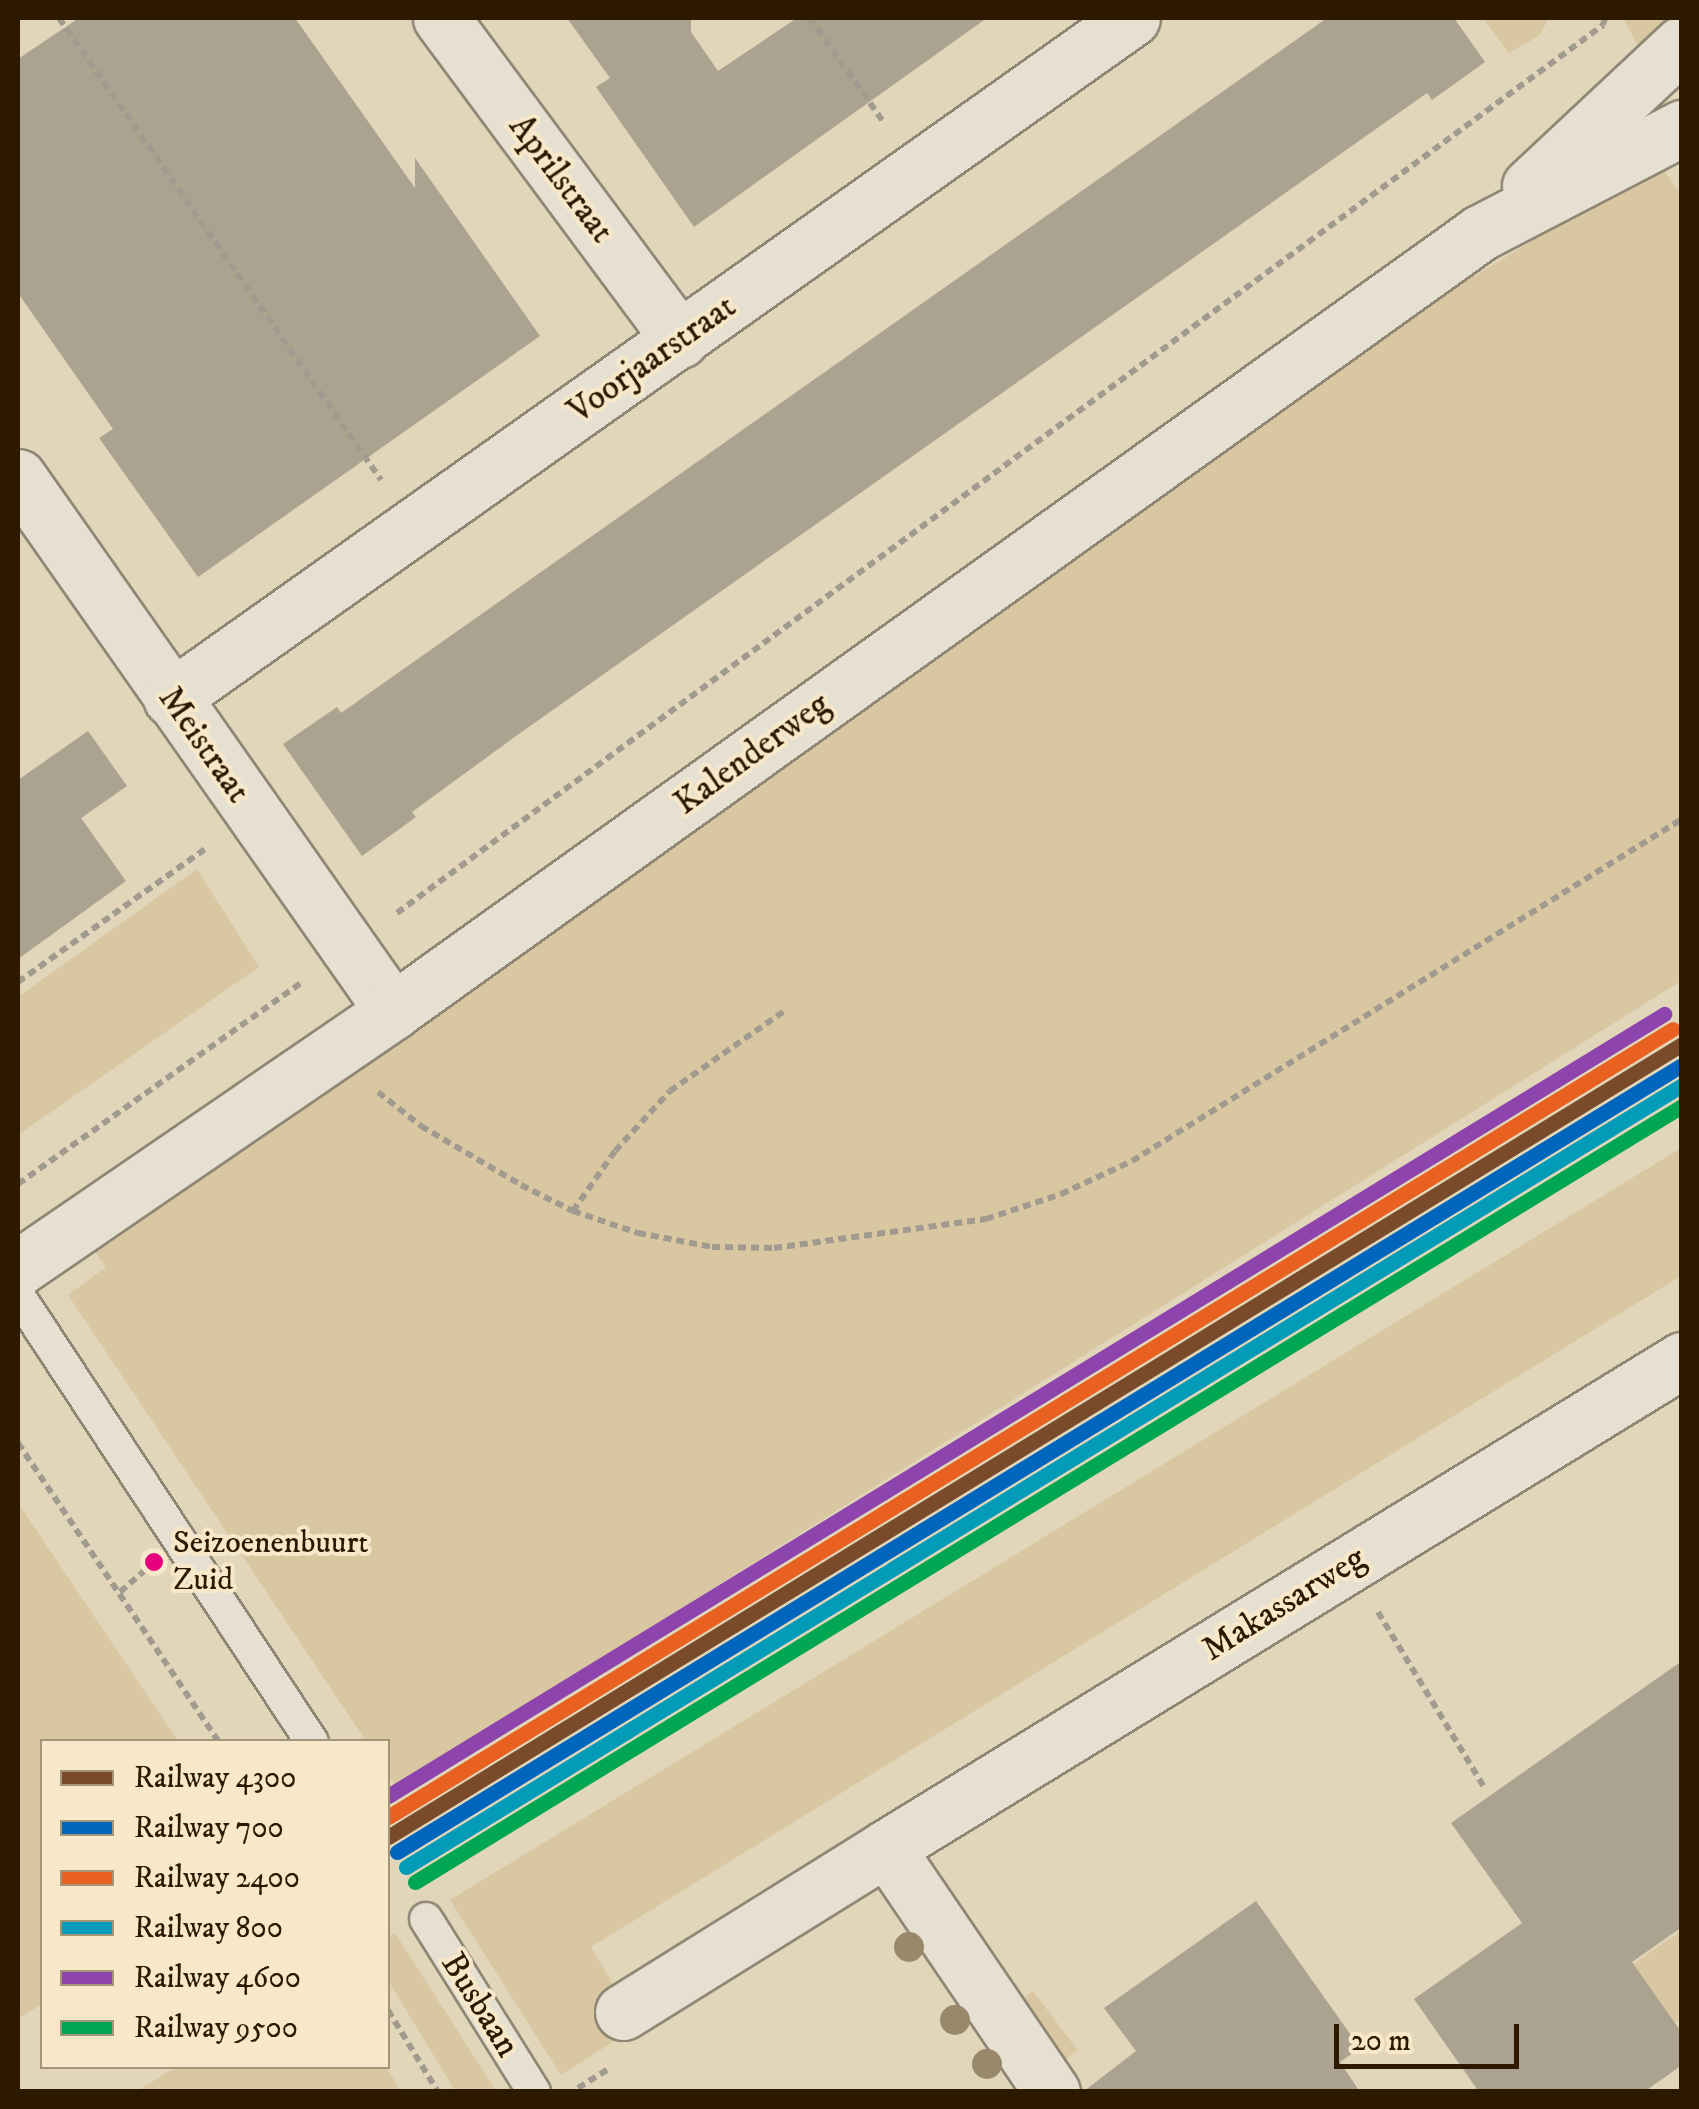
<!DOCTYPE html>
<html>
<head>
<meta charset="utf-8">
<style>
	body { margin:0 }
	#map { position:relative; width:1699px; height:2109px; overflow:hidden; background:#e1d6ba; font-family:"IM FELL DW Pica",serif }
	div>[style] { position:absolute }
	.green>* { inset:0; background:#d8c7a1; transform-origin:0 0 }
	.building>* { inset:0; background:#aba28f }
	.path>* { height:6px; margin-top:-3px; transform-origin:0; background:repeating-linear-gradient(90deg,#a19b8f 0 8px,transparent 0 13px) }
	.roads { filter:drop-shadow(2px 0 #8f8774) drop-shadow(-2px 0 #8f8774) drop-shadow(0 2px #8f8774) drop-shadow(0 -2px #8f8774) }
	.lane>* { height:32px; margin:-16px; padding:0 16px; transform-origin:16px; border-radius:16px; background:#e6e0d3 }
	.street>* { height:55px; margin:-27.5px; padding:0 27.5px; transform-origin:27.5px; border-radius:27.5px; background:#e6e0d3 }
	.secondary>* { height:55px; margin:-27.5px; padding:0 27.5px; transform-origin:27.5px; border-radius:27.5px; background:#e6e0d3 }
	.rail-1>* { height:15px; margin:-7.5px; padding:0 7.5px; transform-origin:7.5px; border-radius:7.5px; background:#7a4b2a }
	.rail-2>* { height:15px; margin:-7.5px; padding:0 7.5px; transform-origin:7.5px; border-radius:7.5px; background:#0065bd }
	.rail-3>* { height:15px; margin:-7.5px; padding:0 7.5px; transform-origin:7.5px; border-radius:7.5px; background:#e86120 }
	.rail-4>* { height:15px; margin:-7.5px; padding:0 7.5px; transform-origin:7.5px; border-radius:7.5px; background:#049bb9 }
	.rail-5>* { height:15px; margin:-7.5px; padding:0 7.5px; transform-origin:7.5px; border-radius:7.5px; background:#8e44ad }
	.rail-6>* { height:15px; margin:-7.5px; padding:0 7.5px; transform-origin:7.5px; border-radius:7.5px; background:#00a651 }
	.trees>* { width:30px; height:30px; margin:-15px; border-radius:50%; background:#98896b }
	.dots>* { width:28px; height:28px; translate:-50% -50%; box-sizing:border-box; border:5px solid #f6e8c8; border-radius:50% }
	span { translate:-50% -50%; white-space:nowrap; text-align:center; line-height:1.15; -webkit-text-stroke:8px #f6e8c8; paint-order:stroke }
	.bus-label { font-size:32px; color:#2c1900 }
	.left { translate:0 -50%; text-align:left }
	.street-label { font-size:35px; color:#2c1900 }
	.frame { position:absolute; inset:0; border:20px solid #2c1900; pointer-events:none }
	.legend { position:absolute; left:40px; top:1739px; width:350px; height:330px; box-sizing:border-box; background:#f6e8c8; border:2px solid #a59578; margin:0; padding:12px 18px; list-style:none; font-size:30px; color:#2c1900 }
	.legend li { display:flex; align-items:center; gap:20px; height:50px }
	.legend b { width:50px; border:2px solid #a59578 }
	.scale { position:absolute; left:1334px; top:2024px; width:185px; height:45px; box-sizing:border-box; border:5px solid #2c1900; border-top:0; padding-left:12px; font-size:30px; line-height:35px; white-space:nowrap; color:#2c1900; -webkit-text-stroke:8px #f6e8c8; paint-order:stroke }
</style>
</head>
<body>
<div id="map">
	<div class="green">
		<div style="clip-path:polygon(1483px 18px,1549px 18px,1539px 36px,1509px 53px)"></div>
		<div style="clip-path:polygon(1623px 18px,1669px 18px,1641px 52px)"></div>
		<div style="clip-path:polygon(1659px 164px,1681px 194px,1681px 981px,396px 1787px,388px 1774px,388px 1742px,366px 1741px,68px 1295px,106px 1267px,91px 1246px,1433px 301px)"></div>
		<div style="clip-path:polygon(197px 869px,259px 967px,18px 1135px,18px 997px)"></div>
		<div style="clip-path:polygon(1681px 1148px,1681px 1276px,591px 1947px,617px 1991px,625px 2034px,561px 2075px,450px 1900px)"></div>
		<div style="clip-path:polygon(18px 1503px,178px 1741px,42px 1742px,42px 2004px,18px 2019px)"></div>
		<div style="clip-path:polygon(1681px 1931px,1681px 2018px,1675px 2023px,1633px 1964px)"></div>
		<div style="clip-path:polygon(395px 1933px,496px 2091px,455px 2091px,388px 1980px,388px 1937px)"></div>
		<div style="left:1033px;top:1991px;width:74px;height:21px;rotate:53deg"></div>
		<div style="clip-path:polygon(178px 2066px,386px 2067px,401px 2091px,137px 2091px)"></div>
	</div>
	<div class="building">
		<div style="clip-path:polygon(79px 18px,295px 18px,415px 188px,415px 158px,540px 336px,198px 577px,99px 438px,113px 429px,18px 293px,18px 59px)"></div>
		<div style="clip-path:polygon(567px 18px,691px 18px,691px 32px,718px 71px,797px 18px,987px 18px,694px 227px,596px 87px,610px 78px)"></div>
		<div style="clip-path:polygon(1327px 18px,1454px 18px,1485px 62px,1432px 100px,1427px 93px,516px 736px,412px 812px,416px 817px,362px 856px,283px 744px,337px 707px,341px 713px)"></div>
		<div style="clip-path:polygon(88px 731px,127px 786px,81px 818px,126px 881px,18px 959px,18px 780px)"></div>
		<div style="clip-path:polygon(1682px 1661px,1682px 1927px,1632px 1962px,1682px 2033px,1682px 2065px,1644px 2092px,1479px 2092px,1414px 1999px,1522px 1923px,1451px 1823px)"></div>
		<div style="clip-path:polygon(1256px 1901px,1360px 2048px,1340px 2062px,1360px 2092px,1083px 2092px,1136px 2051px,1104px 2008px)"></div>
	</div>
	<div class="path">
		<div style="left:59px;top:18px;width:563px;rotate:55.12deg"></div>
		<div style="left:810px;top:18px;width:128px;rotate:54.8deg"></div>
		<div style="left:397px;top:913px;width:1498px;rotate:-36.36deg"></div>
		<div style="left:1603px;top:25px;width:7px;rotate:-74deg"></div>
		<div style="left:18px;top:982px;width:233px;rotate:-35.4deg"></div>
		<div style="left:378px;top:1092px;width:55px;rotate:38.3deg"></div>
		<div style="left:421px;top:1126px;width:116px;rotate:30.5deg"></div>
		<div style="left:521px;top:1185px;width:58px;rotate:26.6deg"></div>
		<div style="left:573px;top:1211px;width:69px;rotate:18.7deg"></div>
		<div style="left:638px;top:1233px;width:75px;rotate:10.7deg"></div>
		<div style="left:712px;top:1247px;width:62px;rotate:0.9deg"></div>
		<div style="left:774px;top:1248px;width:214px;rotate:-7.8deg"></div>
		<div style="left:986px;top:1219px;width:79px;rotate:-18.4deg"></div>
		<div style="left:1061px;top:1194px;width:78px;rotate:-24.9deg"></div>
		<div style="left:1132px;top:1161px;width:648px;rotate:-31.87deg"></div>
		<div style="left:18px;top:1184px;width:349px;rotate:-35.4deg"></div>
		<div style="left:573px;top:1211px;width:73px;rotate:-55deg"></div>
		<div style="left:615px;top:1151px;width:81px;rotate:-47.5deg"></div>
		<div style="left:670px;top:1091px;width:143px;rotate:-35deg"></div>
		<div style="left:18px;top:1443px;width:360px;rotate:56.1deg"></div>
		<div style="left:120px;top:1592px;width:33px;rotate:-41deg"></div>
		<div style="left:1378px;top:1612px;width:207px;rotate:58.8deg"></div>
		<div style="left:388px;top:2010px;width:96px;rotate:58.6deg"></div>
		<div style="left:578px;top:2088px;width:38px;rotate:-32deg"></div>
	</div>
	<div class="roads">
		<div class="lane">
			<div style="left:18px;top:1295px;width:535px;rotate:56.67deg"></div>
			<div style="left:426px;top:1919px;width:204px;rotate:58deg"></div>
		</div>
		<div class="street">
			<div style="left:441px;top:18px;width:401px;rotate:53.4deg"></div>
			<div style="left:18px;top:477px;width:653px;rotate:54.92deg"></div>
			<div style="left:171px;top:698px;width:1177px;rotate:-35.28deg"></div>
			<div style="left:623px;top:2012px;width:310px;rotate:-31.9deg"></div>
			<div style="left:1052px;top:2092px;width:295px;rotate:-124.2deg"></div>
			<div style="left:886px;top:1848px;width:934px;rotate:-31.51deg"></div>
		</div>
		<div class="secondary">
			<div style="left:1530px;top:186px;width:208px;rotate:-43.1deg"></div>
			<div style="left:18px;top:1268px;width:455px;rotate:-34.4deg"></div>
			<div style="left:393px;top:1011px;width:1337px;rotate:-35.59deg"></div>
			<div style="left:1480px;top:233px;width:228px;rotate:-27.5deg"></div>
		</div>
	</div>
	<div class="rail-1">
		<div style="left:388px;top:1837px;width:1518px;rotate:-31.5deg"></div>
	</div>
	<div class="rail-2">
		<div style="left:397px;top:1852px;width:1507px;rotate:-31.49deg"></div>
	</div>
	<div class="rail-3">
		<div style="left:388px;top:1817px;width:1507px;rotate:-31.52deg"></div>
	</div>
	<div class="rail-4">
		<div style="left:406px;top:1867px;width:1497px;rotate:-31.5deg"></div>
	</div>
	<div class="rail-5">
		<div style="left:388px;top:1796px;width:1497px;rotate:-31.5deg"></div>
	</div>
	<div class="rail-6">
		<div style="left:415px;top:1882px;width:1486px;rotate:-31.49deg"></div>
	</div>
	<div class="trees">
		<div style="left:909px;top:1947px"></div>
		<div style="left:955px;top:2020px"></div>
		<div style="left:987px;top:2064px"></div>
	</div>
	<div class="dots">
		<div style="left:154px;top:1562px;background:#e5007d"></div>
	</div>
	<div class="bus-label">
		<span class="left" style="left:173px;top:1562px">Seizoenenbuurt<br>Zuid</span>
	</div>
	<div class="street-label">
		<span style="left:561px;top:179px;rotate:53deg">Aprilstraat</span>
		<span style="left:652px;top:359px;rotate:-35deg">Voorjaarstraat</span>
		<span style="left:204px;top:745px;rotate:55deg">Meistraat</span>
		<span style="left:752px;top:754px;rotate:-36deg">Kalenderweg</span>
		<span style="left:1284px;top:1604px;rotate:-32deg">Makassarweg</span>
		<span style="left:480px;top:2005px;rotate:58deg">Busbaan</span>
	</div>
	<div class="frame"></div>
	<ul class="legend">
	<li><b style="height:12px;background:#7a4b2a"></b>Railway 4300</li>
	<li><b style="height:12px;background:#0065bd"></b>Railway 700</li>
	<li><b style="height:12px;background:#e86120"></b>Railway 2400</li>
	<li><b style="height:12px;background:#049bb9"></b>Railway 800</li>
	<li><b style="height:12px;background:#8e44ad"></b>Railway 4600</li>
	<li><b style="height:12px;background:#00a651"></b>Railway 9500</li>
	</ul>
	<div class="scale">20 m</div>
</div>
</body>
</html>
